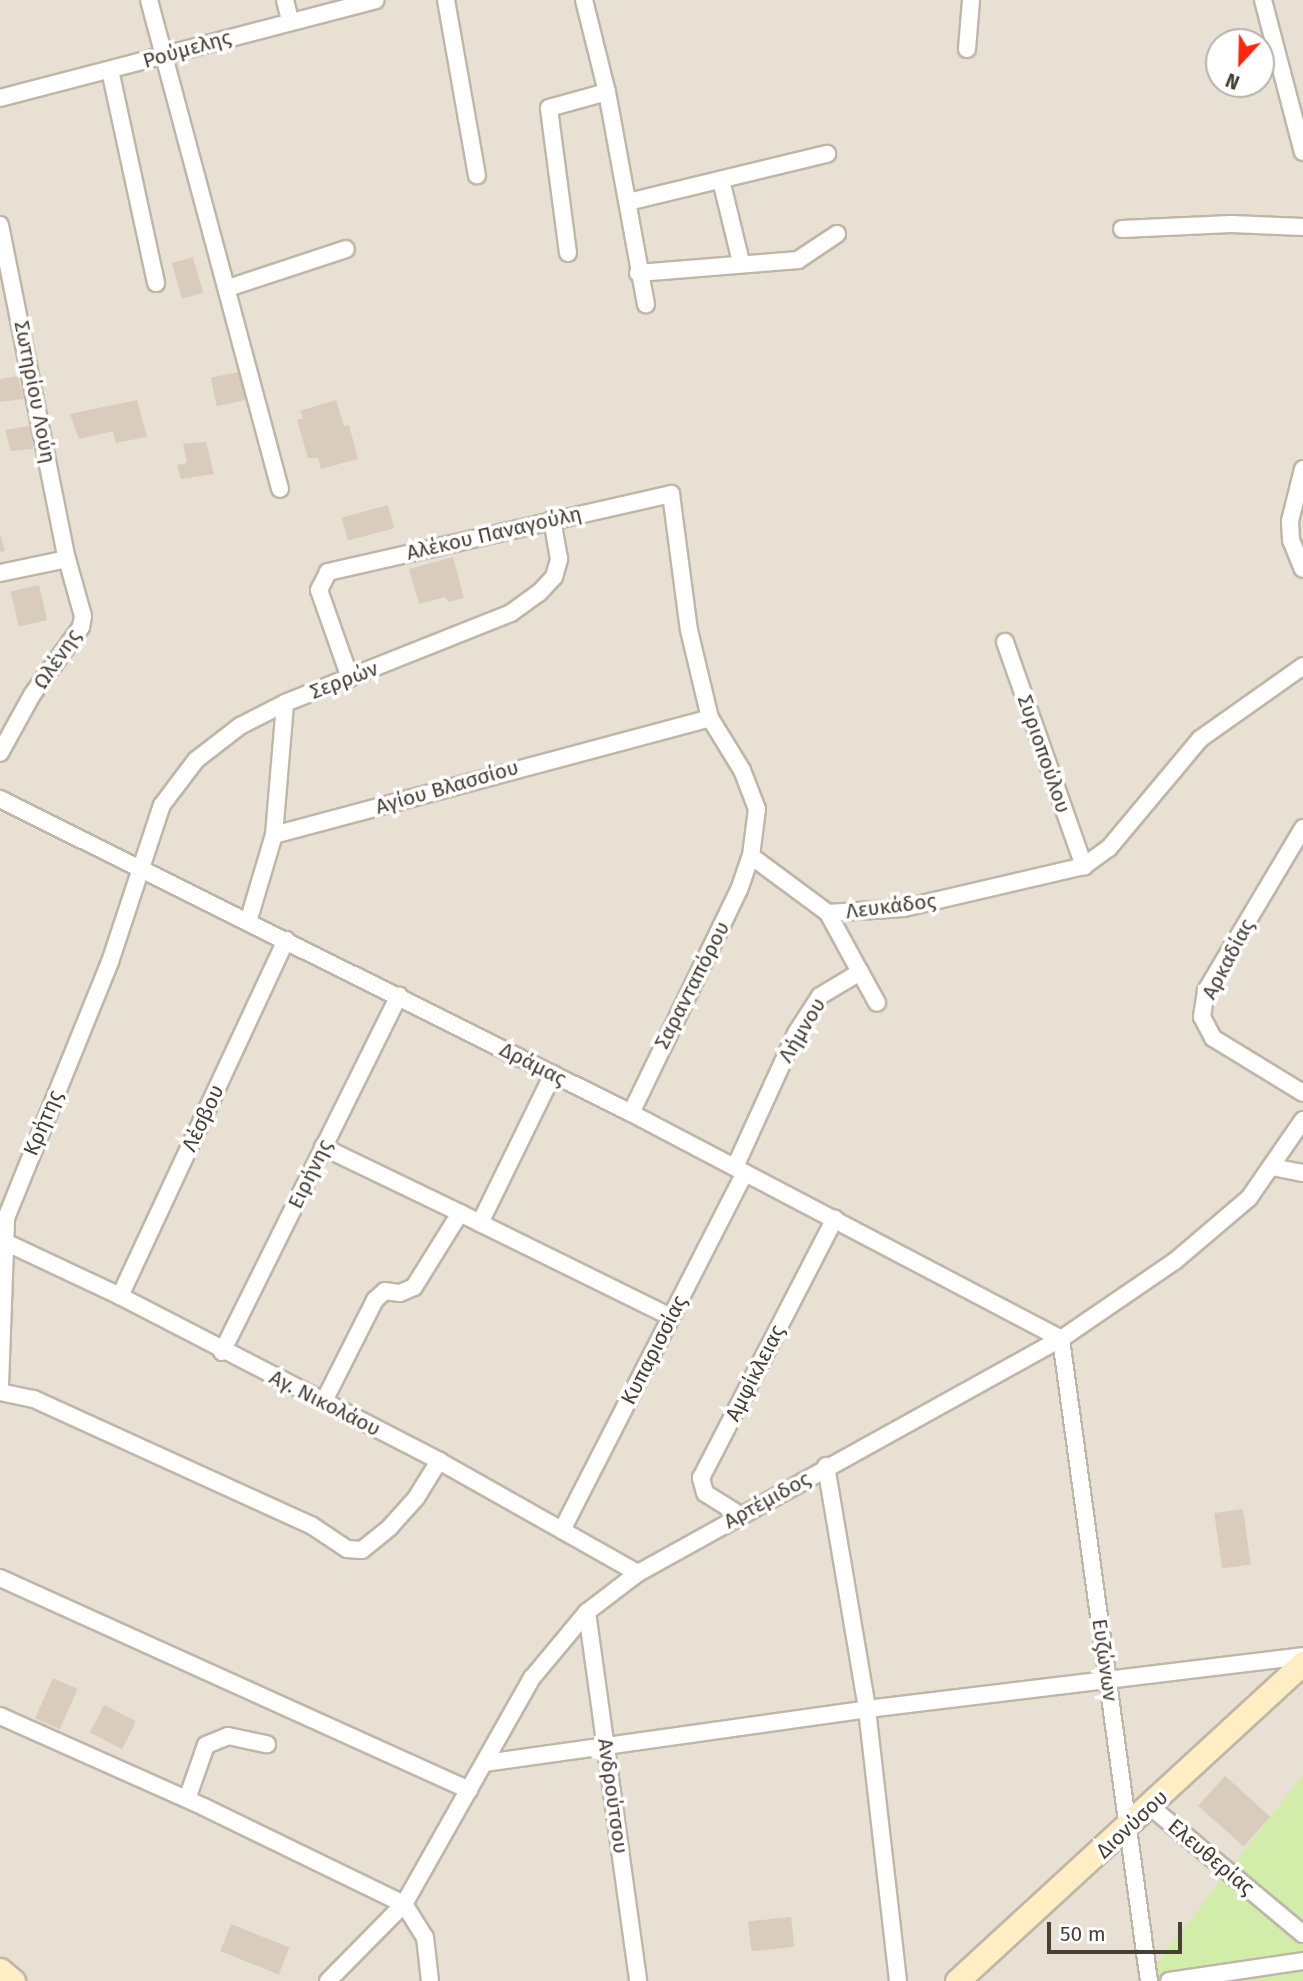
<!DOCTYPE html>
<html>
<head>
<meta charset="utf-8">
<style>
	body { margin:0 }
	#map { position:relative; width:1303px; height:1981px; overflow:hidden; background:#f4efe5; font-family:"Fira Sans",sans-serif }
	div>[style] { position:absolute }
	.residential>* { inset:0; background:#e8e0d3 }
	.green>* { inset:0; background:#d2ecaa }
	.building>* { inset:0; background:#daccbc; transform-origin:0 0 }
	.roads { filter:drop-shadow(2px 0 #c0b6a7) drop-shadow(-2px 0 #c0b6a7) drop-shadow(0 2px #c0b6a7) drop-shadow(0 -2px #c0b6a7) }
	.minor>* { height:16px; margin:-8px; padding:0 8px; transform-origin:8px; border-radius:8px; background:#fff }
	.secondary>* { height:23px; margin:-11.5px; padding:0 11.5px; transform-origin:11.5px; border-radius:11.5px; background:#ffedc4 }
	span { translate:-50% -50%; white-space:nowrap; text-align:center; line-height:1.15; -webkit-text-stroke:7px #fff; paint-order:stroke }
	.street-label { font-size:21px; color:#473e34 }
	.north { position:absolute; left:1205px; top:28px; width:70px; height:70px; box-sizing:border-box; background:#fff; border:2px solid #b5b2ae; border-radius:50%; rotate:202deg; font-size:19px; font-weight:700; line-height:28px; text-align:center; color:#473e34 }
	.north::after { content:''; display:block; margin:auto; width:24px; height:32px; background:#ff2611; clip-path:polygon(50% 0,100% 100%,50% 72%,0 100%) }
	.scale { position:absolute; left:1047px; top:1922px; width:135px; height:32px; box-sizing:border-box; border:4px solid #473e34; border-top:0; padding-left:9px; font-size:21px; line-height:24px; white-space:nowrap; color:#473e34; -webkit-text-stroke:5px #fff; paint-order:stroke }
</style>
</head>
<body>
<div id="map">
	<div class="residential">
		<div style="clip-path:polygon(evenodd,0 0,1303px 0,1303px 1981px,0 1981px,0 0,1219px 42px,1261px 42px,1261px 84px,1219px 84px,1219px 42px)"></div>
	</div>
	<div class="green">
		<div style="clip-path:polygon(1303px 1775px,1303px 1981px,1145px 1981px,1167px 1950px)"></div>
	</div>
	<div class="building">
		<div style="left:193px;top:257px;width:37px;height:22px;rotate:74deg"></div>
		<div style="left:243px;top:371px;width:29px;height:33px;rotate:78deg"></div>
		<div style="clip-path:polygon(18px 376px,24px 399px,0 402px,0 379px)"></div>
		<div style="clip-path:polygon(137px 400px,147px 437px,116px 443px,113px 431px,79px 439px,70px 414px)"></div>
		<div style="clip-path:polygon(336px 400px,344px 426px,349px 425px,358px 459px,321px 469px,318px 458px,308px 458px,297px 420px,303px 418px,300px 411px)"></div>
		<div style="clip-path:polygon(36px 425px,39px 437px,32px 439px,33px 449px,11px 451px,5px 430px)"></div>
		<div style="clip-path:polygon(206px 442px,214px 474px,181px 479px,177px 465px,187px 463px,183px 444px)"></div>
		<div style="left:388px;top:505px;width:24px;height:48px;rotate:75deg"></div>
		<div style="clip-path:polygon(0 533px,5px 551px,0 552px)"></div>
		<div style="clip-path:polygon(453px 557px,464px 598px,448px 602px,445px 597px,419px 604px,409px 569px)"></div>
		<div style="left:39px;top:585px;width:36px;height:29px;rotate:77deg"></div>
		<div style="left:1243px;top:1509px;width:56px;height:29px;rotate:82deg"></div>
		<div style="left:53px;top:1678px;width:27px;height:44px;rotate:24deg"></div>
		<div style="left:104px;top:1705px;width:36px;height:31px;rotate:27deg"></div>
		<div style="left:1225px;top:1776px;width:61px;height:40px;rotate:42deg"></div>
		<div style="left:791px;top:1917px;width:30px;height:43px;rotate:84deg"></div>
		<div style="left:231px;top:1924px;width:63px;height:29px;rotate:22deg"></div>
	</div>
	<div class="roads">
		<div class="minor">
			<div style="left:149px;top:0;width:506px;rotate:75deg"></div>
			<div style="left:285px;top:0;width:21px;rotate:76deg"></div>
			<div style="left:446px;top:0;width:178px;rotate:80deg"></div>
			<div style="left:584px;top:0;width:95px;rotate:76deg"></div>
			<div style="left:607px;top:92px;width:216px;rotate:79.6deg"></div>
			<div style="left:1263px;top:0;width:157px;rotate:75.3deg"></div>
			<div style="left:967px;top:49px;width:49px;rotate:-85.3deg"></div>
			<div style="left:110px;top:70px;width:218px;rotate:77.8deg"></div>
			<div style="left:0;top:98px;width:388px;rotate:-14.6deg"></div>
			<div style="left:721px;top:180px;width:84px;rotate:76.3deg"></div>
			<div style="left:628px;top:202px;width:205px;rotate:-13.6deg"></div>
			<div style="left:0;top:225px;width:341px;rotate:78.7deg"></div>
			<div style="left:67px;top:559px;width:59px;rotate:74.3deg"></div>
			<div style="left:83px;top:616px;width:11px;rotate:100deg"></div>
			<div style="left:81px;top:627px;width:84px;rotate:125.8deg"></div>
			<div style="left:32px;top:695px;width:66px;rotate:118.9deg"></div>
			<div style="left:1122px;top:229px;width:109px;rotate:-2.6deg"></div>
			<div style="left:1231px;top:224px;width:72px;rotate:2.4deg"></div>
			<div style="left:568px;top:253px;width:146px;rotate:-97.5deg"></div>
			<div style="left:549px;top:108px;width:60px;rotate:-15.4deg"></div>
			<div style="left:638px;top:273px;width:161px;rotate:-4.6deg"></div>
			<div style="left:798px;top:260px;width:47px;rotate:-33.7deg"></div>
			<div style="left:228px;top:288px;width:124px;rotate:-18.3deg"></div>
			<div style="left:1303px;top:469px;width:54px;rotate:104deg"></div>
			<div style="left:1290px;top:521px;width:19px;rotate:87deg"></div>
			<div style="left:1291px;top:540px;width:31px;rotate:68deg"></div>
			<div style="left:0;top:573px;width:68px;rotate:-11.8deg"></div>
			<div style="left:1005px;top:642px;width:238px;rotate:70.6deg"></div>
			<div style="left:350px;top:678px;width:93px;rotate:-109.4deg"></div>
			<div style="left:319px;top:590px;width:20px;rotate:-63deg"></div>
			<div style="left:328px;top:572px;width:352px;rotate:-12.8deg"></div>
			<div style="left:671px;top:494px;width:137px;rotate:82.5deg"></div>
			<div style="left:689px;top:630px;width:90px;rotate:76.6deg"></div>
			<div style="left:710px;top:718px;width:61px;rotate:58.4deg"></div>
			<div style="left:742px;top:770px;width:42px;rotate:69deg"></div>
			<div style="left:757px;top:809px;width:47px;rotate:97.3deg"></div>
			<div style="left:751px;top:856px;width:96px;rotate:36.5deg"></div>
			<div style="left:828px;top:913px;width:76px;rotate:-3.8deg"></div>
			<div style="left:904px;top:908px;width:185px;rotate:-13.1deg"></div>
			<div style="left:1084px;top:866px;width:31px;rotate:-36deg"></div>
			<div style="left:1109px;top:848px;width:142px;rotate:-50.1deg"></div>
			<div style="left:1200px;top:739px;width:126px;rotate:-35.3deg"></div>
			<div style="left:0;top:799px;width:705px;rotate:26.46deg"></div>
			<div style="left:631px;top:1113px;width:486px;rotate:27.7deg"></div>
			<div style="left:1303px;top:828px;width:190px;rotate:120.8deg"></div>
			<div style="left:1206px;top:991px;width:26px;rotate:99deg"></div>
			<div style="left:1202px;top:1017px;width:24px;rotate:62deg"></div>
			<div style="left:1213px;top:1038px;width:105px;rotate:31.4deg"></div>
			<div style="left:274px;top:835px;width:451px;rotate:-15deg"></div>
			<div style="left:248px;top:922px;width:91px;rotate:-73.4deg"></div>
			<div style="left:274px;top:835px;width:132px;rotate:-85.2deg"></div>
			<div style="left:860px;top:972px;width:35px;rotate:61deg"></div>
			<div style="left:553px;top:1074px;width:166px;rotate:116.1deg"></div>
			<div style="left:480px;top:1223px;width:213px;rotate:26.2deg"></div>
			<div style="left:631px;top:1113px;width:248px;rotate:-64.2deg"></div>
			<div style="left:739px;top:890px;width:36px;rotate:-71deg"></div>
			<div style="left:323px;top:1147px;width:152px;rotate:25.7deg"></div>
			<div style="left:735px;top:1167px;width:147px;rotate:-65.5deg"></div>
			<div style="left:796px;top:1033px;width:44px;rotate:-57deg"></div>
			<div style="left:820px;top:996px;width:47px;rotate:-31deg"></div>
			<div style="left:860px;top:972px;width:67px;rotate:-118.5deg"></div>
			<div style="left:1272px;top:1167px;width:32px;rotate:11deg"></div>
			<div style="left:7px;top:1243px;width:125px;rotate:25.1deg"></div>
			<div style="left:120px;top:1296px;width:359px;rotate:27.3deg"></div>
			<div style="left:439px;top:1461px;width:228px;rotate:29.4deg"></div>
			<div style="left:120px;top:1296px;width:393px;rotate:-65deg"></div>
			<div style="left:1061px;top:1339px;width:648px;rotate:82.2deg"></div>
			<div style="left:222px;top:1352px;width:398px;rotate:-63.6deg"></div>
			<div style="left:0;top:1385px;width:167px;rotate:-87.9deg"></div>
			<div style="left:6px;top:1218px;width:276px;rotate:-67.9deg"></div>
			<div style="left:110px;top:962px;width:165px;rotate:-71.7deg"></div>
			<div style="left:162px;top:805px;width:56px;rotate:-52.9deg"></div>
			<div style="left:196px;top:760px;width:56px;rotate:-37.7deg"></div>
			<div style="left:240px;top:726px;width:51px;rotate:-27.1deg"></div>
			<div style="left:285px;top:703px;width:243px;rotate:-21.7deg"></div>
			<div style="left:511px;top:613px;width:34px;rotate:-36deg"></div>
			<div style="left:539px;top:593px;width:22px;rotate:-47deg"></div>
			<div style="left:554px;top:577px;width:19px;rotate:-74deg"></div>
			<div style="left:559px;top:559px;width:40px;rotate:-100deg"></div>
			<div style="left:0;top:1392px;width:35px;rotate:12deg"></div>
			<div style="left:34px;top:1399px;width:304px;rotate:24.5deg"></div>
			<div style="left:311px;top:1525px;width:43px;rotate:33.7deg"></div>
			<div style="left:347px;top:1549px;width:15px;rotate:4deg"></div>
			<div style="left:362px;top:1550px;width:36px;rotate:-39deg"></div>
			<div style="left:390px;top:1527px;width:39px;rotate:-48deg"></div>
			<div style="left:416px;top:1498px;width:44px;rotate:-58.1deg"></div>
			<div style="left:324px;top:1401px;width:113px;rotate:-63.2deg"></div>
			<div style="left:375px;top:1300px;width:13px;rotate:-42deg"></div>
			<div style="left:385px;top:1291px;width:15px;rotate:8deg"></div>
			<div style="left:400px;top:1293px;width:15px;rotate:-23deg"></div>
			<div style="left:414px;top:1287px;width:87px;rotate:-58.1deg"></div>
			<div style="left:460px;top:1213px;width:22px;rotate:27deg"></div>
			<div style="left:826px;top:1466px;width:246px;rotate:80.4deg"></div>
			<div style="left:867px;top:1709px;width:274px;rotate:83.5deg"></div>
			<div style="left:740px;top:1515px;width:41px;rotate:-147.8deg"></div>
			<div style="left:705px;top:1493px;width:16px;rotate:-105deg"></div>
			<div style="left:701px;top:1478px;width:292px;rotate:-62.7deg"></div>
			<div style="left:563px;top:1528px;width:399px;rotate:-62.9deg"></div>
			<div style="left:0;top:1578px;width:515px;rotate:24.32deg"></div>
			<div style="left:587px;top:1612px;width:373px;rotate:82.1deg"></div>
			<div style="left:0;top:1716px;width:223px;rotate:24deg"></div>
			<div style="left:204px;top:1807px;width:222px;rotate:25.9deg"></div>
			<div style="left:404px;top:1904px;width:39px;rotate:58deg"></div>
			<div style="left:425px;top:1937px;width:44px;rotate:83.5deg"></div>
			<div style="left:485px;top:1763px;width:386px;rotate:-8deg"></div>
			<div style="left:867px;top:1709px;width:439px;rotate:-6.9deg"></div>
			<div style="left:187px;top:1799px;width:57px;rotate:-70.6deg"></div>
			<div style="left:206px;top:1745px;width:24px;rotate:-22deg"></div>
			<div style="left:228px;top:1736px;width:40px;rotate:12deg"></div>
			<div style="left:1151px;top:1807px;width:198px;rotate:39.9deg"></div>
			<div style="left:328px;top:1981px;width:108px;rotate:-45.4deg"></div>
			<div style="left:404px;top:1904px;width:260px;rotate:-60.5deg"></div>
			<div style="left:532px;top:1678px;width:86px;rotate:-50.2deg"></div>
			<div style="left:587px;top:1612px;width:64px;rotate:-37.4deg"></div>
			<div style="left:638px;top:1573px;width:483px;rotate:-29deg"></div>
			<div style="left:1061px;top:1339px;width:138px;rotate:-34.4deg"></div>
			<div style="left:1175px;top:1261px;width:97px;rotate:-40.4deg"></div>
			<div style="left:1249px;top:1198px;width:95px;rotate:-55.3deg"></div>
			<div style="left:1169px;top:1981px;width:135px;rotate:-8.5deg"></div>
		</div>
		<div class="secondary">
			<div style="left:0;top:1970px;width:17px;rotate:40deg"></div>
			<div style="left:957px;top:1981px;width:470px;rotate:-42.6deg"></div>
		</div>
	</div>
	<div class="street-label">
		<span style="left:187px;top:49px;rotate:-16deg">Ρούμελης</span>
		<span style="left:35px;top:392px;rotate:79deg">Σωτηρίου Λούη</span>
		<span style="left:494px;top:533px;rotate:-13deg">Αλέκου Παναγούλη</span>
		<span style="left:57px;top:659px;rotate:-56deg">Ωλένης</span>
		<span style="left:344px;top:680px;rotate:-21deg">Σερρών</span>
		<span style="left:1044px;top:754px;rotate:71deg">Συριοπούλου</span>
		<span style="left:447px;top:787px;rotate:-16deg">Αγίου Βλασσίου</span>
		<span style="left:891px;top:906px;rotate:-7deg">Λευκάδος</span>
		<span style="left:1228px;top:959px;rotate:-62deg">Αρκαδίας</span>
		<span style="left:692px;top:985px;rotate:-63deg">Σαρανταπόρου</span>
		<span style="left:802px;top:1030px;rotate:-59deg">Λήμνου</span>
		<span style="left:533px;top:1064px;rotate:27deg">Δράμας</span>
		<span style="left:203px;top:1118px;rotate:-65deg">Λέσβου</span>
		<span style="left:43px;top:1123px;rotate:-67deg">Κρήτης</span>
		<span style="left:310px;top:1174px;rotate:-64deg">Ειρήνης</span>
		<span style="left:654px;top:1350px;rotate:-63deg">Κυπαρισσίας</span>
		<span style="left:755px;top:1373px;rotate:-63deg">Αμφίκλειας</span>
		<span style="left:325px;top:1403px;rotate:27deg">Αγ. Νικολάου</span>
		<span style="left:767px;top:1500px;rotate:-29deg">Αρτέμιδος</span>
		<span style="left:1105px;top:1660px;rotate:82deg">Ευζώνων</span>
		<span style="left:613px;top:1796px;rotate:82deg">Ανδρούτσου</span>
		<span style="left:1132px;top:1824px;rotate:-43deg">Διονύσου</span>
		<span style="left:1211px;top:1857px;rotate:40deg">Ελευθερίας</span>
	</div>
	<div class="north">N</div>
	<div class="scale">50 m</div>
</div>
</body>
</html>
